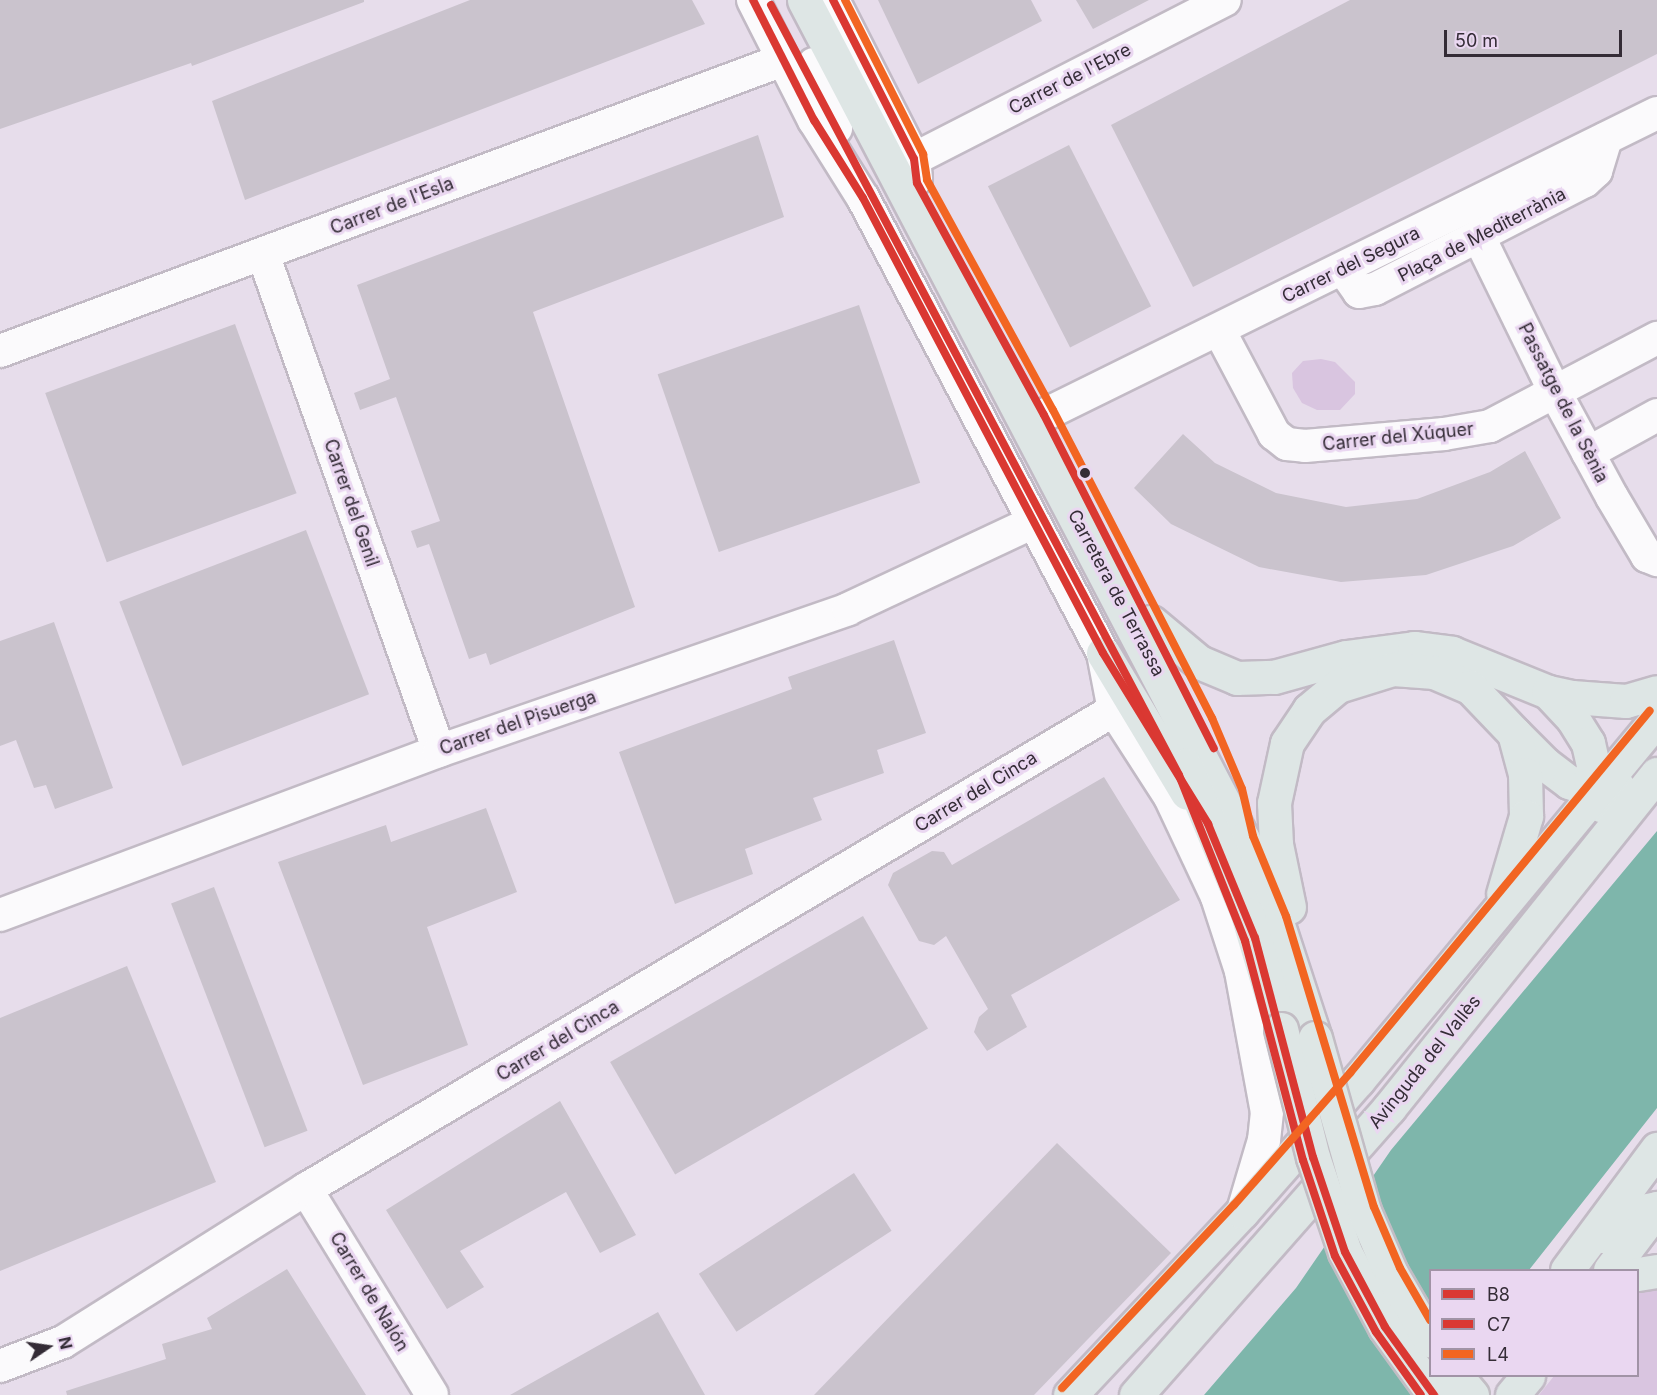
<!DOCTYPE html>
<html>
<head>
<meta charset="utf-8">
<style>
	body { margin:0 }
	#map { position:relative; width:1657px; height:1395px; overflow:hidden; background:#e7ddeb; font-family:Inter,sans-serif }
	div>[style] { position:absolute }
	.green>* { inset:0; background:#d9c5e0 }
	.water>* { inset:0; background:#7eb6ab }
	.building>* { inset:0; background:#cac3cd; transform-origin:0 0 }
	.roads { filter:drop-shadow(2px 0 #c2bac5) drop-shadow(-2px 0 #c2bac5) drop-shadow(0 2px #c2bac5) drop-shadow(0 -2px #c2bac5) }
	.minor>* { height:32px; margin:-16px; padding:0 16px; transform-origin:16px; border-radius:16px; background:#fbfafc }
	.major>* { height:33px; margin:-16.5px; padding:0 16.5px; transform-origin:16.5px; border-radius:16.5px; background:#dee6e5 }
	.bridges { filter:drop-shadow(2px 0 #c2bdc4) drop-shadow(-2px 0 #c2bdc4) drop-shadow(0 2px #c2bdc4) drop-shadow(0 -2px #c2bdc4) }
	.major-bridge>* { height:33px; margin:-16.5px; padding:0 16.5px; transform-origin:16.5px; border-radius:16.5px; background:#dee6e5 }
	.bus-1>* { height:8px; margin:-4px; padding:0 4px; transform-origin:4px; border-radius:4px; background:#da3832 }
	.bus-2>* { height:8px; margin:-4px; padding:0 4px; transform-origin:4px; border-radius:4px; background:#da3832 }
	.bus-3>* { height:8px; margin:-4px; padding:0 4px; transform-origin:4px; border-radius:4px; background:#f26522 }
	.dots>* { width:16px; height:16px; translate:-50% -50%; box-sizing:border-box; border:3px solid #ead7f1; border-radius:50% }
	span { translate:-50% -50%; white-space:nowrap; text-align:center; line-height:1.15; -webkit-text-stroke:6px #ead7f1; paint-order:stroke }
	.street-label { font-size:18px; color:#342c36 }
	.legend { position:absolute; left:1429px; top:1269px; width:210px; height:108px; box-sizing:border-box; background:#ead7f1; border:2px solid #a193a6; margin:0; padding:8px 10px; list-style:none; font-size:18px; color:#342c36 }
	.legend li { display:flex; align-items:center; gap:12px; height:30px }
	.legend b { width:30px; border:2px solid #a193a6 }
	.north { position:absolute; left:18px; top:1317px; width:60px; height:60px; -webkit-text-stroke:4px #ead7f1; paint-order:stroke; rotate:77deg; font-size:16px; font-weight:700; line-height:24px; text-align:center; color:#342c36 }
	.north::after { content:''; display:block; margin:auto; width:21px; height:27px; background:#342c36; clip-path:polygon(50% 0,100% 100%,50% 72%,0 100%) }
	.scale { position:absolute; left:1444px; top:30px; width:178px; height:27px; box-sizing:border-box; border:3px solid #342c36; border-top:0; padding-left:8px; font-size:18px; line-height:21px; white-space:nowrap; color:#342c36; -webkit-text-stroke:4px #ead7f1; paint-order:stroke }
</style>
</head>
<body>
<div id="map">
	<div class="green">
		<div style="clip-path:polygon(1321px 359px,1335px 362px,1355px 382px,1355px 394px,1340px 410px,1317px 410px,1302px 403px,1293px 388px,1292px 373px,1303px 361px)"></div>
		<div style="clip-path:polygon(1638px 1289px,1657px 1289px,1657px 1395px,1539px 1395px,1554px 1376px,1638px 1376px)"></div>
	</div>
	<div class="water">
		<div style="clip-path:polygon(1657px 831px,1657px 1108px,1529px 1270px,1430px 1270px,1428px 1395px,1204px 1395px,1296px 1288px,1391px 1150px)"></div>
	</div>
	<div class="building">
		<div style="clip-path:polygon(0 0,364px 0,364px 2px,192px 66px,191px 63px,0 129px)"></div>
		<div style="clip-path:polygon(470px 0,692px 0,705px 24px,245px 200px,212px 101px)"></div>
		<div style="clip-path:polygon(878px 0,1031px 0,1042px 21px,918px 84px)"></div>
		<div style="clip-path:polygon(1076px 0,1149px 0,1093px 29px)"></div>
		<div style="clip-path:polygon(1350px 0,1657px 0,1657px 54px,1193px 287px,1111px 125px)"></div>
		<div style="clip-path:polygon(758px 135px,784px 217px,533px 312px,635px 607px,490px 665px,486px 653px,469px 659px,429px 544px,417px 548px,411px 531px,440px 521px,396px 397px,360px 410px,354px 393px,390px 379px,357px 285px)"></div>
		<div style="left:1069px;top:145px;width:181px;height:91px;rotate:63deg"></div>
		<div style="left:859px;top:305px;width:188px;height:213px;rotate:71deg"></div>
		<div style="left:235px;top:324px;width:180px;height:202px;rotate:70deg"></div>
		<div style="clip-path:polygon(1183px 434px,1215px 463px,1276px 493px,1346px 507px,1417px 499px,1490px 472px,1525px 451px,1561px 518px,1513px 546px,1426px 575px,1341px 582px,1259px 567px,1171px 524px,1134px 488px)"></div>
		<div style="left:306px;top:530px;width:176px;height:200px;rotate:69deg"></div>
		<div style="clip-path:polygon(54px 622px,113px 788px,55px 809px,46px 785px,34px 788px,16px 740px,0 746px,0 641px)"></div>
		<div style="clip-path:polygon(894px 640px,926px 733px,877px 750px,884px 773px,813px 798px,822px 820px,745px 849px,753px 874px,675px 904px,619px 752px,792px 689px,788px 677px)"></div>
		<div style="clip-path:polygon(1104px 777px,1180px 900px,1011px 995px,1027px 1027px,987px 1051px,974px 1032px,979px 1017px,988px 1009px,946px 936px,934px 945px,919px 941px,888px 885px,893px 873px,932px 851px,944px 852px,952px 865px)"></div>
		<div style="clip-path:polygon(486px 808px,517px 892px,427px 927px,468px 1045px,363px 1085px,278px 862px,386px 825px,391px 842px)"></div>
		<div style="left:214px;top:887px;width:261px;height:46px;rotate:69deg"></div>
		<div style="left:863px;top:916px;width:130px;height:292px;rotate:60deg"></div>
		<div style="clip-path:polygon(127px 966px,216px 1182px,0 1271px,0 1018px)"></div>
		<div style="clip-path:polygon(560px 1101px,636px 1235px,600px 1253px,566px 1192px,460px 1251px,484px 1287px,447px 1309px,386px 1210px)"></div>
		<div style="clip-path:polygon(1057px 1143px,1171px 1253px,1034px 1395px,814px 1395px)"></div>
		<div style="left:854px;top:1173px;width:69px;height:185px;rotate:57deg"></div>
		<div style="clip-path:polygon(287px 1269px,366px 1395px,67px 1395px,66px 1391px,166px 1359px,162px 1344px,212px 1329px,207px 1318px)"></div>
		<div style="clip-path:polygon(658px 1312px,705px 1395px,510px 1395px)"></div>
	</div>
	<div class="roads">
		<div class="minor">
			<div style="left:753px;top:0;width:135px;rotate:63.1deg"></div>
			<div style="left:814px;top:120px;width:92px;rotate:57.9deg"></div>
			<div style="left:863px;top:198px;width:514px;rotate:62.19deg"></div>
			<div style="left:1103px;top:653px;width:58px;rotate:79.1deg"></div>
			<div style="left:1114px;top:710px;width:103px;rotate:57.2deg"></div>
			<div style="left:1170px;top:797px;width:110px;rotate:64.8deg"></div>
			<div style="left:1217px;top:897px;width:78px;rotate:72deg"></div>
			<div style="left:1241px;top:971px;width:143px;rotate:79.6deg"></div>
			<div style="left:1267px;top:1112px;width:28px;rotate:96deg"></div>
			<div style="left:1264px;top:1140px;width:74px;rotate:106.5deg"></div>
			<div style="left:833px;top:0;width:178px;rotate:63deg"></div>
			<div style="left:914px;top:159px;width:20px;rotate:84deg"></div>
			<div style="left:814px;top:64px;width:68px;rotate:71deg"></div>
			<div style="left:914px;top:159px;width:349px;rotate:-27.1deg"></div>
			<div style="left:1479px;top:237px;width:173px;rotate:63.9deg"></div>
			<div style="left:1555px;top:392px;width:119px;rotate:61.5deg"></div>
			<div style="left:1612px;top:497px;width:69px;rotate:59.3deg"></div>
			<div style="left:1647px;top:556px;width:11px;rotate:22deg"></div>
			<div style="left:263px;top:254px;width:527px;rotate:70.5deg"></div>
			<div style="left:1343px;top:269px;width:28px;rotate:55deg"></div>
			<div style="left:1359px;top:292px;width:16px;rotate:-11deg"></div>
			<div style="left:1375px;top:289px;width:236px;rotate:-27.2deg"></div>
			<div style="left:1585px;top:181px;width:15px;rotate:-42deg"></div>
			<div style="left:1596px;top:171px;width:34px;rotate:-73deg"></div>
			<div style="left:1219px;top:330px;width:118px;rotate:62.1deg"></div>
			<div style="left:1274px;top:434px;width:16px;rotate:38deg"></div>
			<div style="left:1287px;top:444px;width:18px;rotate:6deg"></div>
			<div style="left:1305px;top:446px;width:140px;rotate:-4.9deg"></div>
			<div style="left:1444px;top:434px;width:47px;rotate:-9.9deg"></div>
			<div style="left:1490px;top:426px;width:189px;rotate:-27.8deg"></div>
			<div style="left:0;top:351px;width:835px;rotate:-20.39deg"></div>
			<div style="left:1044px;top:415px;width:683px;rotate:-26.23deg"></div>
			<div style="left:1588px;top:453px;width:79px;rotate:-28.8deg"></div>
			<div style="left:0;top:915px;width:469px;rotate:-20.5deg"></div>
			<div style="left:439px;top:751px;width:433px;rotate:-19.1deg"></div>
			<div style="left:848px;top:609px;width:203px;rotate:-25.1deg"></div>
			<div style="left:306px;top:1189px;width:241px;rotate:58.5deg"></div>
			<div style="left:0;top:1366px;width:67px;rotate:-20.9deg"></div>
			<div style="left:63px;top:1342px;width:287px;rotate:-32.2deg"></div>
			<div style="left:306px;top:1189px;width:939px;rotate:-30.66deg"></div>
		</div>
		<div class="major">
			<div style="left:804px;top:0;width:947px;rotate:62.38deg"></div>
			<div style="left:1243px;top:839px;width:87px;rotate:67.6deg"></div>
			<div style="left:1276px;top:919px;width:125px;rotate:71.9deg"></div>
			<div style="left:1151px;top:622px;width:62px;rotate:39.8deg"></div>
			<div style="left:1199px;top:662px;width:41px;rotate:22.8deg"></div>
			<div style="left:1237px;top:678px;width:37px;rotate:-2deg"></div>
			<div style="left:1274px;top:677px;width:75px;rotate:-15.5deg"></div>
			<div style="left:1346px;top:657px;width:69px;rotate:-7.5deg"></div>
			<div style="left:1414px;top:648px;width:38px;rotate:7deg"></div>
			<div style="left:1452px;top:653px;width:104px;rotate:22.1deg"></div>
			<div style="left:1548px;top:692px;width:25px;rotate:12deg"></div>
			<div style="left:1572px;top:697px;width:54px;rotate:4.2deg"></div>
			<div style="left:1626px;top:701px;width:32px;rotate:-16deg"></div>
			<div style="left:1103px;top:653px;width:163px;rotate:59deg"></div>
			<div style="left:1548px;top:692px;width:37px;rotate:47deg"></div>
			<div style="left:1573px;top:719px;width:28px;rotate:58deg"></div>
			<div style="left:1588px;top:743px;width:64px;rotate:77.3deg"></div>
			<div style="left:1515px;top:734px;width:42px;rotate:45deg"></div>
			<div style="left:1545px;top:764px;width:30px;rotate:37deg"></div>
			<div style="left:1569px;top:782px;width:15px;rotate:20deg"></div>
			<div style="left:1583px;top:787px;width:35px"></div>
			<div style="left:1185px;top:765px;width:161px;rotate:67.4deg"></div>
			<div style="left:1247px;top:914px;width:120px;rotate:73.5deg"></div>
			<div style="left:1289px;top:907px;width:64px;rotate:-101.7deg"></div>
			<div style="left:1276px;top:844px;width:41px;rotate:-92.8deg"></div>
			<div style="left:1274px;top:803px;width:61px;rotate:-77.8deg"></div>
			<div style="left:1287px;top:743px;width:40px;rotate:-56deg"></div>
			<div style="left:1309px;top:710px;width:38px;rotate:-40deg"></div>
			<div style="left:1338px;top:686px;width:58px;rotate:-17.2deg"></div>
			<div style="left:1393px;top:669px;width:41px;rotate:4.2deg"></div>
			<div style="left:1434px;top:672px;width:39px;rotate:23deg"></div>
			<div style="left:1470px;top:687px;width:64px;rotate:46.3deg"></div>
			<div style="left:1514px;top:733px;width:42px;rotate:75deg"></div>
			<div style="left:1525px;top:774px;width:42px;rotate:88.6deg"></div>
			<div style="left:1526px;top:816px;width:81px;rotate:106.4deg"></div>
			<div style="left:1603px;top:1236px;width:37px;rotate:-38deg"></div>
			<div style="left:1632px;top:1213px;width:25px;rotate:-11deg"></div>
			<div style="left:1567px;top:1270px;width:151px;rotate:-53.4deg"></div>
			<div style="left:1610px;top:1270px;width:78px;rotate:-52.8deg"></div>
			<div style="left:1638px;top:1274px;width:19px;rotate:-9deg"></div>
			<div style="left:1070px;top:1395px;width:251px;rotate:-46.8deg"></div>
			<div style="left:1242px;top:1212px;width:176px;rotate:-48.7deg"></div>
			<div style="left:1358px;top:1080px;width:470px;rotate:-50.4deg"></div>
			<div style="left:1136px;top:1395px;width:383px;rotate:-48.6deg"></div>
			<div style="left:1389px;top:1108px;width:428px;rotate:-51.3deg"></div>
			<div style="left:1512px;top:1395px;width:25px;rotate:-50deg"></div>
		</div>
	</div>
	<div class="bridges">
		<div class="major-bridge">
			<div style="left:1281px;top:1029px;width:132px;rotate:76deg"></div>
			<div style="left:1313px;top:1157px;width:100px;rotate:71.4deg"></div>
			<div style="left:1345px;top:1252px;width:85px;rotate:61.9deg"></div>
			<div style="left:1385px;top:1327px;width:84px;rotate:54.2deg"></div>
			<div style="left:1315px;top:1038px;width:180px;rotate:74.2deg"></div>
			<div style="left:1364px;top:1211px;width:68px;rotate:66.5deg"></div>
			<div style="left:1391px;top:1273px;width:78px;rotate:59.8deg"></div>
			<div style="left:1456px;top:1376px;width:25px;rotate:50deg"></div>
		</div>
	</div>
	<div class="bus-1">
		<div style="left:753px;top:0;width:135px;rotate:63.1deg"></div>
		<div style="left:814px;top:120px;width:92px;rotate:57.9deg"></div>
		<div style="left:863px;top:198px;width:514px;rotate:62.19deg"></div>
		<div style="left:1103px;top:653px;width:201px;rotate:58.4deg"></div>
		<div style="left:1208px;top:824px;width:123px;rotate:67.6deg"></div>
		<div style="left:1255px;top:938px;width:227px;rotate:75.2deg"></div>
		<div style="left:1313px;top:1157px;width:100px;rotate:71.4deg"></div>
		<div style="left:1345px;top:1252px;width:85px;rotate:61.9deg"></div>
		<div style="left:1385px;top:1327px;width:84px;rotate:54.2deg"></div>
		<div style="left:833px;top:0;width:178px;rotate:63deg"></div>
		<div style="left:914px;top:159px;width:24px;rotate:83deg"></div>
		<div style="left:917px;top:183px;width:264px;rotate:61.3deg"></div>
		<div style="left:1044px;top:415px;width:374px;rotate:63deg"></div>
	</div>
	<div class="bus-2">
		<div style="left:771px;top:5px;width:871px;rotate:62.08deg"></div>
		<div style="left:1179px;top:775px;width:179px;rotate:68.3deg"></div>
		<div style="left:1245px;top:941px;width:227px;rotate:75.2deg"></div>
		<div style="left:1303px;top:1160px;width:101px;rotate:71.6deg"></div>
		<div style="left:1335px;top:1256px;width:86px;rotate:61.7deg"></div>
		<div style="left:1376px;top:1332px;width:77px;rotate:54.5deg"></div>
	</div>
	<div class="bus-3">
		<div style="left:845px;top:0;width:173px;rotate:63.1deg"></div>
		<div style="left:923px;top:154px;width:26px;rotate:81deg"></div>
		<div style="left:927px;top:180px;width:262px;rotate:61.3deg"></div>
		<div style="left:1053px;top:410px;width:347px;rotate:62.7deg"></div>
		<div style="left:1212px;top:718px;width:77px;rotate:67.1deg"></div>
		<div style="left:1242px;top:789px;width:48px;rotate:76.8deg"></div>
		<div style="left:1253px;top:836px;width:87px;rotate:67.6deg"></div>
		<div style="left:1286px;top:916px;width:304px;rotate:73.2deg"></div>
		<div style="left:1374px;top:1207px;width:66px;rotate:66.9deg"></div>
		<div style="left:1400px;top:1268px;width:60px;rotate:60deg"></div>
		<div style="left:1062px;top:1388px;width:251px;rotate:-46.8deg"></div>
		<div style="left:1234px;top:1205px;width:176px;rotate:-48.7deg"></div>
		<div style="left:1350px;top:1073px;width:470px;rotate:-50.4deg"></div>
	</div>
	<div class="dots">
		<div style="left:1085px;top:473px;background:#342c36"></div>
	</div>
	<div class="street-label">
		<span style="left:1070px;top:79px;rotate:-27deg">Carrer de l'Ebre</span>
		<span style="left:392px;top:206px;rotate:-21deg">Carrer de l'Esla</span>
		<span style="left:1482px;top:235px;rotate:-27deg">Plaça de Mediterrània</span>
		<span style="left:1351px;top:265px;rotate:-26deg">Carrer del Segura</span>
		<span style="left:1563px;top:403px;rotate:63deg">Passatge de la Sènia</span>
		<span style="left:1398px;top:437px;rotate:-6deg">Carrer del Xúquer</span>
		<span style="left:351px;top:503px;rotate:71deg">Carrer del Genil</span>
		<span style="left:1116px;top:593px;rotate:62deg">Carretera de Terrassa</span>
		<span style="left:518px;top:723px;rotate:-19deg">Carrer del Pisuerga</span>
		<span style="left:976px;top:792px;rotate:-31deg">Carrer del Cinca</span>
		<span style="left:558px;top:1041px;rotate:-31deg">Carrer del Cinca</span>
		<span style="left:1425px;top:1062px;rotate:-51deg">Avinguda del Vallès</span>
		<span style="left:369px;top:1292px;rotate:59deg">Carrer de Nalón</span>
	</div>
	<ul class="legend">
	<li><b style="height:8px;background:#da3832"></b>B8</li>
	<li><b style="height:8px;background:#da3832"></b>C7</li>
	<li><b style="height:8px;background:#f26522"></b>L4</li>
	</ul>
	<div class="north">N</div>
	<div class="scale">50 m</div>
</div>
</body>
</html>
